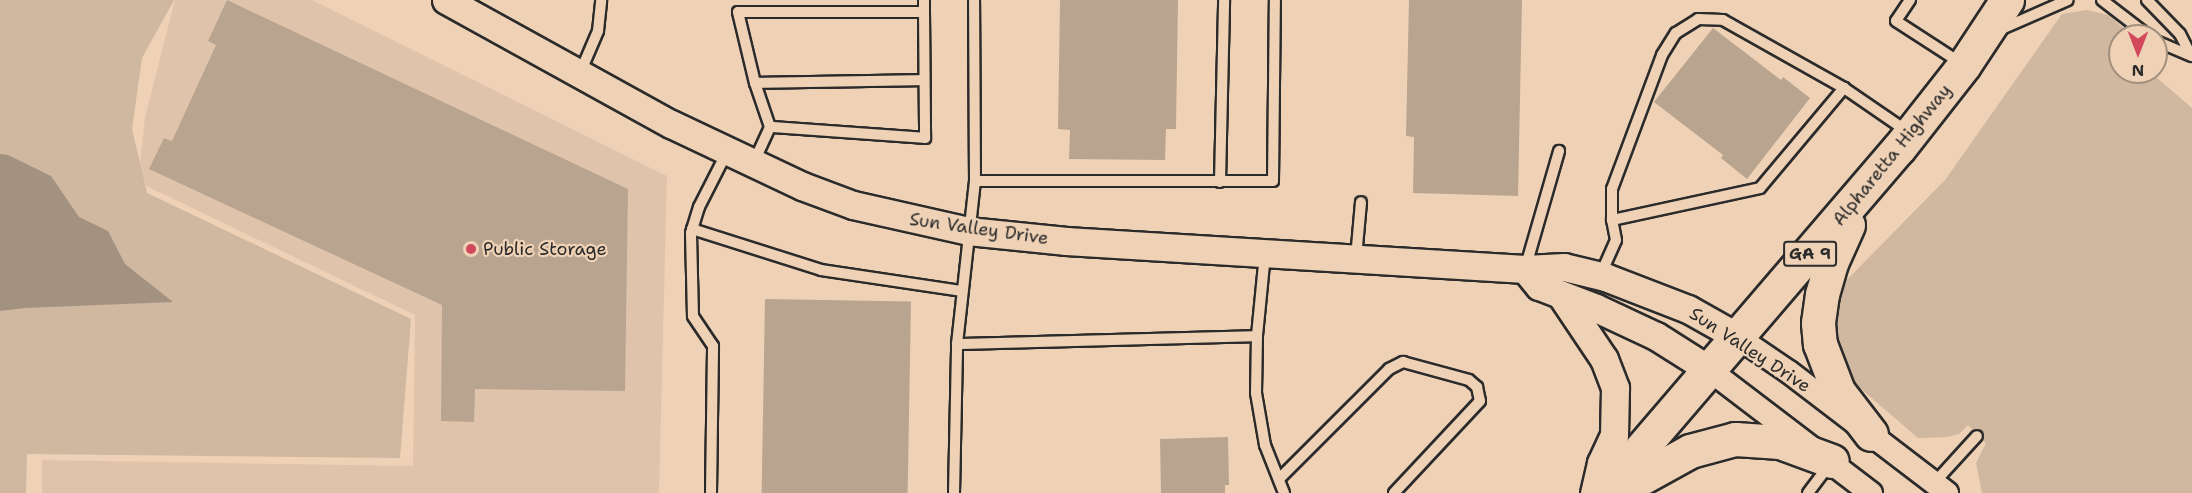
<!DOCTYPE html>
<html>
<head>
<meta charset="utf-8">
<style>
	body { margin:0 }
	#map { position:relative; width:2192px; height:493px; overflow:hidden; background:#efd2b6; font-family:"Shantell Sans",sans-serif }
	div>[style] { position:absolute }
	.built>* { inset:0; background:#dfc4ab }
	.green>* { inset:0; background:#cfb7a0 }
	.water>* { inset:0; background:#a49281 }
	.building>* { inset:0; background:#b9a490; transform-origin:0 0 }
	.roads { filter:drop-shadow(2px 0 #2b2b2b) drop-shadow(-2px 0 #2b2b2b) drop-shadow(0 2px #2b2b2b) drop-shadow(0 -2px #2b2b2b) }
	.service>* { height:10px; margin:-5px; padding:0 5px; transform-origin:5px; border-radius:5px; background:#efd2b6 }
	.minor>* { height:22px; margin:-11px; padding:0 11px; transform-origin:11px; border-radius:11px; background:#efd2b6 }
	.tertiary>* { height:27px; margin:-13.5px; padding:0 13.5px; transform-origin:13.5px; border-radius:13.5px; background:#efd2b6 }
	.trunk>* { height:33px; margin:-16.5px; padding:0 16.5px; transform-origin:16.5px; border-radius:16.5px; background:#efd2b6 }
	.dots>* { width:16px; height:16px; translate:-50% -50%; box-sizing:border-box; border:3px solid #efd2b6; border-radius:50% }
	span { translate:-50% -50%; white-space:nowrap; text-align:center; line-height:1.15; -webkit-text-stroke:4.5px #efd2b6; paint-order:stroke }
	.shield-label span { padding:2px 4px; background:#efd2b6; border:2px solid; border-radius:4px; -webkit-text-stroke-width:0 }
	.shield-label { font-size:16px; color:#2b2b2b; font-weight:700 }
	.street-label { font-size:18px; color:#2b2b2b }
	.poi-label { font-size:18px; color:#2b2b2b }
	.left { translate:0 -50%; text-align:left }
	.north { position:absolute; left:2108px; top:24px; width:60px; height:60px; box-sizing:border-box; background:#efd2b6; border:2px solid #a18f7e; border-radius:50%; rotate:180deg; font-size:16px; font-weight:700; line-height:24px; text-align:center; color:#2b2b2b }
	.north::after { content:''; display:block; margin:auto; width:21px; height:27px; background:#d1495b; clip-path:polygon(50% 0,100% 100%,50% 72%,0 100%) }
</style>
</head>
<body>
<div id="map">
	<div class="built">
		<div style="clip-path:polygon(175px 0,312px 0,667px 176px,659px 493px,42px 493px,42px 460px,413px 466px,415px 315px,138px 182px,145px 117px)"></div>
	</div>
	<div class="green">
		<div style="clip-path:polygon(0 0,174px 0,142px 58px,132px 129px,147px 193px,411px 319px,400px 458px,27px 454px,26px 493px,0 493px)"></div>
		<div style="clip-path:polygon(2087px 10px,2108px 15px,2133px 36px,2120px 36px,2120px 72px,2156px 72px,2156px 55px,2162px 60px,2156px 77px,2192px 108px,2192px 493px,1982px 493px,1976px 463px,1986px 443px,1968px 425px,1959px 434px,1948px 437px,1918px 438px,1846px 376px,1836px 356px,1832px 295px,1945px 180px,2062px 14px)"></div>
	</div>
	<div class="water">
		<div style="clip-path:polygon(0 154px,8px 155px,51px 176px,79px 217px,108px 231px,125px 264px,173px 302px,25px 308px,0 311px)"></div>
	</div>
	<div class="building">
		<div style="clip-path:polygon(227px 0,628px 189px,625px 391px,475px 389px,474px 422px,441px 421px,442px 305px,149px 169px,164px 138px,172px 141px,216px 45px,208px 41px)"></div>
		<div style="clip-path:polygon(1060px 0,1178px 0,1176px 129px,1166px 129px,1165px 160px,1069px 159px,1070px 130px,1058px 129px)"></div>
		<div style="clip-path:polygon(1409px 0,1522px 0,1518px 196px,1413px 193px,1414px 137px,1406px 136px)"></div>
		<div style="clip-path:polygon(1713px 28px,1781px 80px,1783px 77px,1810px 98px,1747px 179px,1721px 158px,1723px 155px,1654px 102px)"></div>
		<div style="left:765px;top:299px;width:146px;height:194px;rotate:1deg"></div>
		<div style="clip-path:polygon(1228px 437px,1229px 485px,1225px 485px,1225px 493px,1161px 493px,1160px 439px)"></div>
	</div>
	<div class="roads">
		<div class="service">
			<div style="left:1910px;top:0;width:25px;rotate:124deg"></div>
			<div style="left:1896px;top:21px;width:77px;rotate:32.9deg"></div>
			<div style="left:2102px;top:0;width:59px;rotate:37.5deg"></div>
			<div style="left:2147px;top:0;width:47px;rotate:45.9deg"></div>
			<div style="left:2180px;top:34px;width:22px;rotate:63deg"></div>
			<div style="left:924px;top:12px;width:12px;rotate:-90deg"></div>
			<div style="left:1997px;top:31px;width:77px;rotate:-23.6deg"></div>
			<div style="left:2156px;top:41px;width:39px;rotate:23deg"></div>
			<div style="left:580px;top:73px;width:46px;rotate:-66.8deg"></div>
			<div style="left:598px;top:31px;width:31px;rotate:-84deg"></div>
			<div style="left:755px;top:83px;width:169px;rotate:-1deg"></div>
			<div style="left:753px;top:164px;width:41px;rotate:-65.3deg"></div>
			<div style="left:770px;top:127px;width:46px;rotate:-108.8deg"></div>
			<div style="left:755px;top:83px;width:73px;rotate:-103.5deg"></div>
			<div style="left:738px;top:12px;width:186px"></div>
			<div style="left:924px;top:12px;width:126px;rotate:89.5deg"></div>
			<div style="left:925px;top:138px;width:155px;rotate:-175.9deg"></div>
			<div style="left:975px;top:181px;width:298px"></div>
			<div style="left:1273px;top:181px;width:181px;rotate:-89.4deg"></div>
			<div style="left:1220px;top:182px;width:182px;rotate:-88.7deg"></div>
			<div style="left:1612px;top:220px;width:151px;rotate:-12.2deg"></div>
			<div style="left:1760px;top:188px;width:131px;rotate:-50deg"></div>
			<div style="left:692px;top:229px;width:135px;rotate:17.6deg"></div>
			<div style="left:821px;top:270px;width:143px;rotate:8.5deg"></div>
			<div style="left:1265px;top:254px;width:82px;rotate:95.6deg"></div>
			<div style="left:1257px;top:336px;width:57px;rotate:91deg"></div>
			<div style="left:1256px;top:393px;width:53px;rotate:80.2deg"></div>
			<div style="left:1265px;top:445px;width:52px;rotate:68.4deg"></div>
			<div style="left:1356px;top:258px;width:56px;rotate:-84.9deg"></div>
			<div style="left:1525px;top:269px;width:123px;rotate:-73.9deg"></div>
			<div style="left:1600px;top:276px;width:39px;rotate:-66deg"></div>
			<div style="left:1616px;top:240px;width:20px;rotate:-101deg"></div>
			<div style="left:1612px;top:220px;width:31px;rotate:-90deg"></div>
			<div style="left:1612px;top:189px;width:143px;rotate:-69.5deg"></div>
			<div style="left:1662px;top:55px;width:26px;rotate:-58deg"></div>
			<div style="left:1676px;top:33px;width:26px;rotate:-32deg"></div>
			<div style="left:1698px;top:19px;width:25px;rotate:2deg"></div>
			<div style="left:1723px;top:20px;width:139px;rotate:29.3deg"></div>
			<div style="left:1844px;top:88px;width:78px;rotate:34.5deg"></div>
			<div style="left:957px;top:344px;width:300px;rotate:-1.5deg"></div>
			<div style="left:1279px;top:479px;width:156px;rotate:-45deg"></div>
			<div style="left:1389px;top:369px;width:16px;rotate:-27deg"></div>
			<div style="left:1403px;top:362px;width:68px;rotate:15.3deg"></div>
			<div style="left:1469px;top:380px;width:11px;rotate:41deg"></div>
			<div style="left:1477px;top:387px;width:14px;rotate:78deg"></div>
			<div style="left:1480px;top:401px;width:126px;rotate:133.1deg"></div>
			<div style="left:1935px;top:482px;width:62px;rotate:-47.6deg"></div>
			<div style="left:711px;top:493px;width:147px;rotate:-89.2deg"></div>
			<div style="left:713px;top:346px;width:36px;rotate:-124deg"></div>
			<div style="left:693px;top:316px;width:83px;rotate:-91.4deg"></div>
			<div style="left:691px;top:233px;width:27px;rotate:-73deg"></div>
			<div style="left:699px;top:207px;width:62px;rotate:-63deg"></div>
			<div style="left:954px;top:493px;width:149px;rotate:-88.8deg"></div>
			<div style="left:957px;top:344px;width:164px;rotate:-83.7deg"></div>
			<div style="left:975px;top:181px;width:181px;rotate:-90.3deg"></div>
			<div style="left:1808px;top:493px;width:36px;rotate:-53deg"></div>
		</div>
		<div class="minor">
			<div style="left:1736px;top:336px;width:64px;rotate:34.2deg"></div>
			<div style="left:1789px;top:372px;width:199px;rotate:37.4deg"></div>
			<div style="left:1708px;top:369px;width:205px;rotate:37.3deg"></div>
		</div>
		<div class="tertiary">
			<div style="left:446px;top:0;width:257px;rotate:28.9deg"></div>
			<div style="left:671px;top:124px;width:145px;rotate:25.3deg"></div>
			<div style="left:802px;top:186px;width:54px;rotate:20.4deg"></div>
			<div style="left:853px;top:205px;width:118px;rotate:12.7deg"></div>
			<div style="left:968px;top:231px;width:99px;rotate:5.8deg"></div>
			<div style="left:1066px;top:241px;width:460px;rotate:3.5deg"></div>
			<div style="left:1525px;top:269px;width:39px;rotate:-3deg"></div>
			<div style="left:1564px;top:267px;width:42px;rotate:13.7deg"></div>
			<div style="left:1605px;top:277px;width:89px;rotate:21.1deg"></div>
			<div style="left:1688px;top:309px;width:55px;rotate:29.4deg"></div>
			<div style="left:1525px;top:269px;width:22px;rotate:51deg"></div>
			<div style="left:1539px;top:286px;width:61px;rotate:21.1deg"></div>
			<div style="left:1596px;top:308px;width:66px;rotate:25deg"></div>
			<div style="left:1656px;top:336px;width:62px;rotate:32.4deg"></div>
			<div style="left:1561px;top:295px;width:77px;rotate:56.1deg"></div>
			<div style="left:1604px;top:359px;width:31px;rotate:69deg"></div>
			<div style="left:1615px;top:388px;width:47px;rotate:91.2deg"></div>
			<div style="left:1614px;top:435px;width:31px;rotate:115deg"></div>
			<div style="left:1601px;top:463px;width:31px;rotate:103deg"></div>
		</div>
		<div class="trunk">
			<div style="left:1848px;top:225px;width:42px;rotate:114.1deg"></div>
			<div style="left:1831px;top:263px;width:32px;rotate:106deg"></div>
			<div style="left:1822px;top:294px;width:29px;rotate:98deg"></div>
			<div style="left:1818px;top:323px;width:21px;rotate:85deg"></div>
			<div style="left:1820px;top:344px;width:50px;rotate:69deg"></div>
			<div style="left:1838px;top:391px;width:54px;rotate:52.5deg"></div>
			<div style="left:1603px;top:493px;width:455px;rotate:-49.4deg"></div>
			<div style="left:1899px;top:148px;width:105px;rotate:-51.9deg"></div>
			<div style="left:1964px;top:65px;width:78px;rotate:-56.5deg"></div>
			<div style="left:1614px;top:493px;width:87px;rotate:-28.9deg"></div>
			<div style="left:1690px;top:451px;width:47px;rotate:-14.9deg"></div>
			<div style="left:1735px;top:439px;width:45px;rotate:3.8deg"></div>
			<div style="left:1780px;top:442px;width:55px;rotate:20.1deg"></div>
		</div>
	</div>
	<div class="dots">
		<div style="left:471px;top:249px;background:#d1495b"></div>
	</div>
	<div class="shield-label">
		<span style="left:1810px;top:254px">GA 9</span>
	</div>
	<div class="street-label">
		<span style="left:1892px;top:155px;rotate:-51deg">Alpharetta Highway</span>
		<span style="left:979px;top:229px;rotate:8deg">Sun Valley Drive</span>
		<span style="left:1750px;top:350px;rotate:33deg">Sun Valley Drive</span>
	</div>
	<div class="poi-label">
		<span class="left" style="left:483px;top:249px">Public Storage</span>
	</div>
	<div class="north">N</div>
</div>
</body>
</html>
